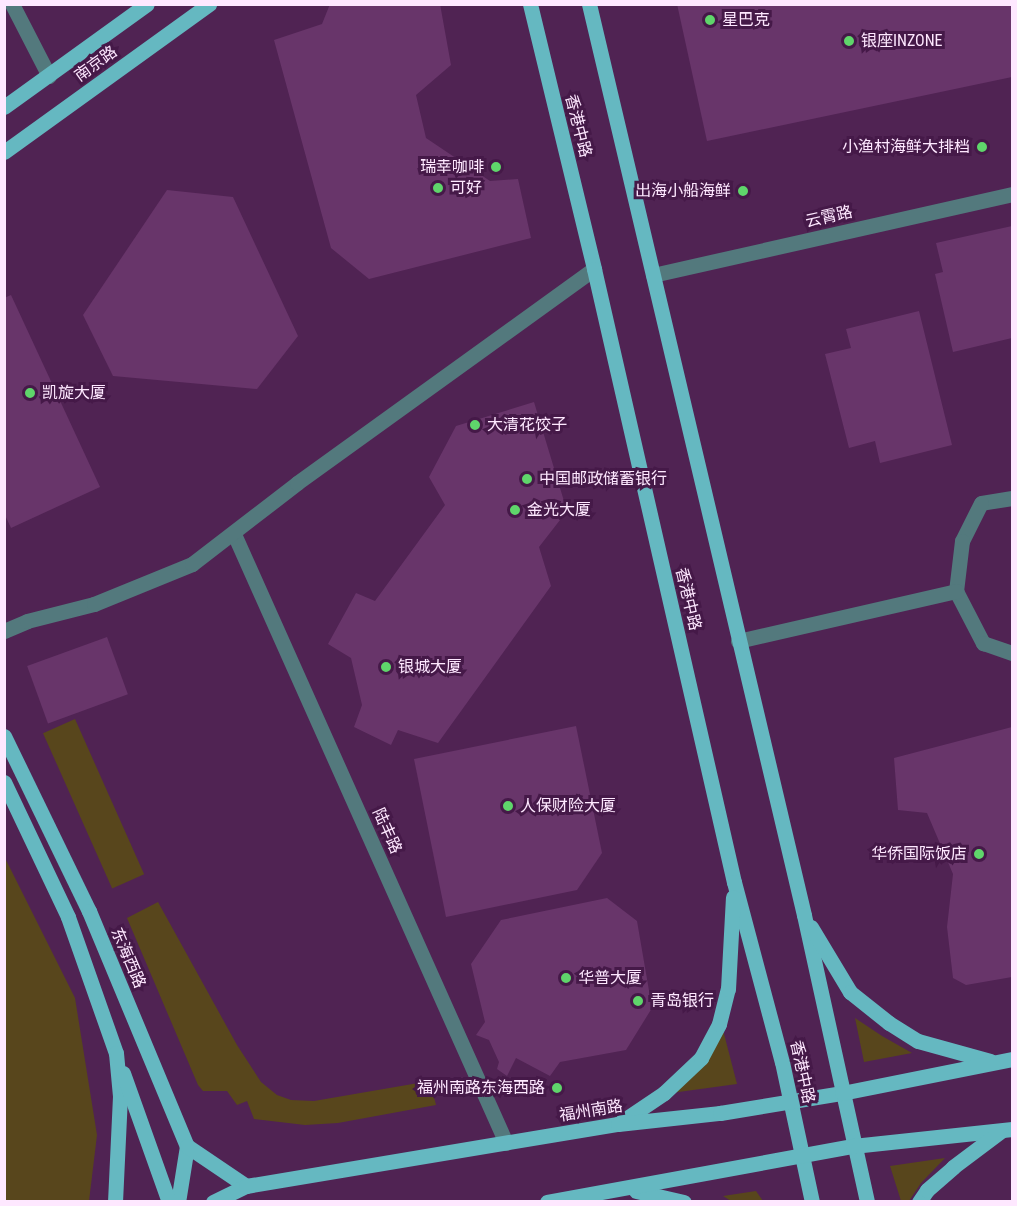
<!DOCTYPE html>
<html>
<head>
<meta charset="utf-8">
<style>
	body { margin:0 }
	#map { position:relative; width:1017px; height:1206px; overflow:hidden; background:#502353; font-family:"Roboto Condensed","Noto Sans SC",sans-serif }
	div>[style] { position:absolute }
	.green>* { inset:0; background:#58461c; transform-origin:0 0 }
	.building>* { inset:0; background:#68356a; transform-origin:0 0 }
	.minor>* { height:15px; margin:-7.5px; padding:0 7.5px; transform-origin:7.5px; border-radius:7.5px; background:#53797d }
	.major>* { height:15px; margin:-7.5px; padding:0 7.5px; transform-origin:7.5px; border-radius:7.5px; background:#65b8c1 }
	.dots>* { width:16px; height:16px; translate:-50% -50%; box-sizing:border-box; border:3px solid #451948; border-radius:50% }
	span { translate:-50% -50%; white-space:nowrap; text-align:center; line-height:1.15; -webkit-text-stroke:6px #451948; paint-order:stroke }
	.poi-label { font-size:16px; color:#fee8ff }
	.left { translate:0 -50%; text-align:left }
	.right { translate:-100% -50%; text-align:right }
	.street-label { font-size:16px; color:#fee8ff }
	.frame { position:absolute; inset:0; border:6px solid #fee8ff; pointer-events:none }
</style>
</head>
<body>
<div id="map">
	<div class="green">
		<div style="left:75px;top:719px;width:170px;height:35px;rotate:66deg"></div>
		<div style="clip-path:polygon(4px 856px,75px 998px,97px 1135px,89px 1201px,5px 1201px)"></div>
		<div style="clip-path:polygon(158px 902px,237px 1045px,261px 1082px,277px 1095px,291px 1100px,314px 1101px,430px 1081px,436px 1105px,338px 1123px,305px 1125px,254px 1119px,247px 1101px,237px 1105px,227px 1091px,203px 1091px,198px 1085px,127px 918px)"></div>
		<div style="clip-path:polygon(855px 1018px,882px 1036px,912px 1053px,864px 1062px)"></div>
		<div style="clip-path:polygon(722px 1026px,737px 1084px,664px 1094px)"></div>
		<div style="clip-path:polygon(945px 1158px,921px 1183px,909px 1201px,901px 1201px,890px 1166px)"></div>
		<div style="clip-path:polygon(756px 1191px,763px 1201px,731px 1201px,723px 1196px)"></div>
	</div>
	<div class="building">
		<div style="clip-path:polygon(330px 4px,440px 4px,451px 65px,416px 95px,426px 138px,490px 181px,518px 179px,531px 238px,369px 279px,331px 248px,274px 40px,322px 24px)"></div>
		<div style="clip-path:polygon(677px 4px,1012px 4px,1012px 77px,707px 141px)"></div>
		<div style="clip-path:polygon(167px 190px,233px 197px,298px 336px,257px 389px,113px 376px,83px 315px)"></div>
		<div style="clip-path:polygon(1012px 226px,1012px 338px,953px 352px,935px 274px,943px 272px,936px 243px)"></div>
		<div style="clip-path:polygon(11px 295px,100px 487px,11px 528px,4px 513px,4px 298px)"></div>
		<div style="clip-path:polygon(919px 311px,952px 445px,880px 463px,875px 441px,849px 448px,825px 354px,851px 348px,846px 329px)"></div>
		<div style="clip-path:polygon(534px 402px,567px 511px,539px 547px,551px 586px,438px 743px,398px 730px,391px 745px,354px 727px,362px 705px,351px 658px,328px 644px,356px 593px,375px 601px,445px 505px,429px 477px,456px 426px)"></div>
		<div style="left:107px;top:637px;width:61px;height:85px;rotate:70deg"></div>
		<div style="clip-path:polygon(576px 726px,602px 853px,577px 890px,446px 917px,414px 759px)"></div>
		<div style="clip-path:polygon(1012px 727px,1012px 977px,966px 985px,953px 978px,947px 927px,953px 874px,927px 813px,898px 810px,894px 758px)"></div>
		<div style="clip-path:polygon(607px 898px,637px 921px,652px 1008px,626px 1050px,560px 1062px,550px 1076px,516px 1058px,507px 1076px,497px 1069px,499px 1062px,489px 1040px,476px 1035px,485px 1022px,471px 964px,501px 920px)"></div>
	</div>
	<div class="minor">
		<div style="left:12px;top:4px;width:81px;rotate:62.8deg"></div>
		<div style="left:653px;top:275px;width:368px;rotate:-12.7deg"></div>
		<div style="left:1012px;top:498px;width:31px;rotate:171deg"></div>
		<div style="left:981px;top:503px;width:42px;rotate:116.6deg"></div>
		<div style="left:962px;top:541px;width:50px;rotate:96.8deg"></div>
		<div style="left:956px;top:591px;width:59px;rotate:62.6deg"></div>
		<div style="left:983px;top:643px;width:31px;rotate:19deg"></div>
		<div style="left:234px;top:534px;width:667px;rotate:65.93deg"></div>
		<div style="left:4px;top:631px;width:25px;rotate:-23deg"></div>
		<div style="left:27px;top:621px;width:69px;rotate:-14.2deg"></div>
		<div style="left:94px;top:604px;width:106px;rotate:-22.2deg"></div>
		<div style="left:192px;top:564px;width:133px;rotate:-37.6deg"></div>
		<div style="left:297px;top:483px;width:366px;rotate:-35.8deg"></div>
		<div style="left:738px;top:641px;width:224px;rotate:-12.9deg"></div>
	</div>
	<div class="major">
		<div style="left:530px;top:4px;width:273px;rotate:76.4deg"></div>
		<div style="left:594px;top:269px;width:629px;rotate:77.14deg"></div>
		<div style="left:734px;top:882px;width:186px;rotate:75.1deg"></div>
		<div style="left:782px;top:1062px;width:143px;rotate:77.9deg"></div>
		<div style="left:589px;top:4px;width:936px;rotate:76.72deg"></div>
		<div style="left:804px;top:915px;width:294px;rotate:77.6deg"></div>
		<div style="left:4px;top:107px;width:176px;rotate:-35.8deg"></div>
		<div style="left:4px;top:152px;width:253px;rotate:-35.8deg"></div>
		<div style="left:4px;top:736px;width:195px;rotate:64.1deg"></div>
		<div style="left:89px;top:911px;width:255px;rotate:67.4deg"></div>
		<div style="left:187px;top:1146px;width:57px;rotate:99.1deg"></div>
		<div style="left:4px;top:782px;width:149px;rotate:64.6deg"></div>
		<div style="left:68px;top:917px;width:144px;rotate:70.6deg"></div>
		<div style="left:116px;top:1053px;width:43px;rotate:84.7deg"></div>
		<div style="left:120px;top:1096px;width:106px;rotate:92.7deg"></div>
		<div style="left:811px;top:927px;width:76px;rotate:59deg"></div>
		<div style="left:850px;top:992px;width:50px;rotate:38.5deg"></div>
		<div style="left:889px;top:1023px;width:34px;rotate:32deg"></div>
		<div style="left:918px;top:1041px;width:75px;rotate:15.5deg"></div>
		<div style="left:123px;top:1073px;width:137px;rotate:70.4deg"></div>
		<div style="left:621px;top:1122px;width:52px;rotate:-34deg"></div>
		<div style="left:664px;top:1093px;width:51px;rotate:-43.4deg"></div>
		<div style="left:701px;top:1058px;width:38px;rotate:-62deg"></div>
		<div style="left:719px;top:1024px;width:36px;rotate:-76deg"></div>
		<div style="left:728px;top:989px;width:92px;rotate:-86.9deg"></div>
		<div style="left:187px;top:1146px;width:71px;rotate:34.1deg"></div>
		<div style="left:636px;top:1191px;width:49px;rotate:12.9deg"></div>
		<div style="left:213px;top:1202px;width:37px;rotate:-26deg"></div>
		<div style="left:246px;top:1186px;width:377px;rotate:-9.5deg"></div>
		<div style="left:618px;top:1124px;width:103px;rotate:-6.2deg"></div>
		<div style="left:720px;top:1113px;width:124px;rotate:-9.3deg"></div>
		<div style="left:842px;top:1093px;width:173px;rotate:-11.3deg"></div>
		<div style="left:547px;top:1202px;width:311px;rotate:-10.4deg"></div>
		<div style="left:853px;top:1146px;width:160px;rotate:-6.1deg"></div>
		<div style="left:919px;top:1202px;width:14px;rotate:-56deg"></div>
		<div style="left:927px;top:1190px;width:35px;rotate:-41deg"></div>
		<div style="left:953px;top:1167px;width:60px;rotate:-36.9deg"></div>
	</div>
	<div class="dots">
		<div style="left:710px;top:20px;background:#5fd56b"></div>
		<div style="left:849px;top:41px;background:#5fd56b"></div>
		<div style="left:982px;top:147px;background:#5fd56b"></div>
		<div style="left:496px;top:167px;background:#5fd56b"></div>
		<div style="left:438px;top:188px;background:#5fd56b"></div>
		<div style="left:743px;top:191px;background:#5fd56b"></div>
		<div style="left:30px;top:393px;background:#5fd56b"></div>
		<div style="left:475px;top:425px;background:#5fd56b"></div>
		<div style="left:527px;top:479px;background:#5fd56b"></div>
		<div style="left:515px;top:510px;background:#5fd56b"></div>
		<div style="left:386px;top:667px;background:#5fd56b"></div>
		<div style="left:508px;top:806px;background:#5fd56b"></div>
		<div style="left:979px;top:854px;background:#5fd56b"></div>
		<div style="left:566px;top:978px;background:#5fd56b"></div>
		<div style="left:638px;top:1001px;background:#5fd56b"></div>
		<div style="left:557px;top:1088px;background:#5fd56b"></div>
	</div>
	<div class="poi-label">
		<span class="left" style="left:722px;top:20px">星巴克</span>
		<span class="left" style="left:861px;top:41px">银座INZONE</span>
		<span class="right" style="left:970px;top:147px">小渔村海鲜大排档</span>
		<span class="right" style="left:484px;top:167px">瑞幸咖啡</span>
		<span class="left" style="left:450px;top:188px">可好</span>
		<span class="right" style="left:731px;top:191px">出海小船海鲜</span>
		<span class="left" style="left:42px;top:393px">凯旋大厦</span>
		<span class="left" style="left:487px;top:425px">大清花饺子</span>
		<span class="left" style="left:539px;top:479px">中国邮政储蓄银行</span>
		<span class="left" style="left:527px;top:510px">金光大厦</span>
		<span class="left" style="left:398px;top:667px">银城大厦</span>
		<span class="left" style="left:520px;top:806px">人保财险大厦</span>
		<span class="right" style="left:967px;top:854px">华侨国际饭店</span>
		<span class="left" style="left:578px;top:978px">华普大厦</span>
		<span class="left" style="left:650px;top:1001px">青岛银行</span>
		<span class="right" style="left:545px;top:1088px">福州南路东海西路</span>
	</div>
	<div class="street-label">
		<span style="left:96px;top:64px;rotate:-36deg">南京路</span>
		<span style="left:578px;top:126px;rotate:76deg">香港中路</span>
		<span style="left:829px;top:217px;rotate:-13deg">云霄路</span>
		<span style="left:688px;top:599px;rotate:77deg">香港中路</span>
		<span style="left:387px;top:831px;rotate:66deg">陆丰路</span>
		<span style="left:128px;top:958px;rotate:67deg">东海西路</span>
		<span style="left:802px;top:1072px;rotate:78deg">香港中路</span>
		<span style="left:591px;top:1111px;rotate:-9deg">福州南路</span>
	</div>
	<div class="frame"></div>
</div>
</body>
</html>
